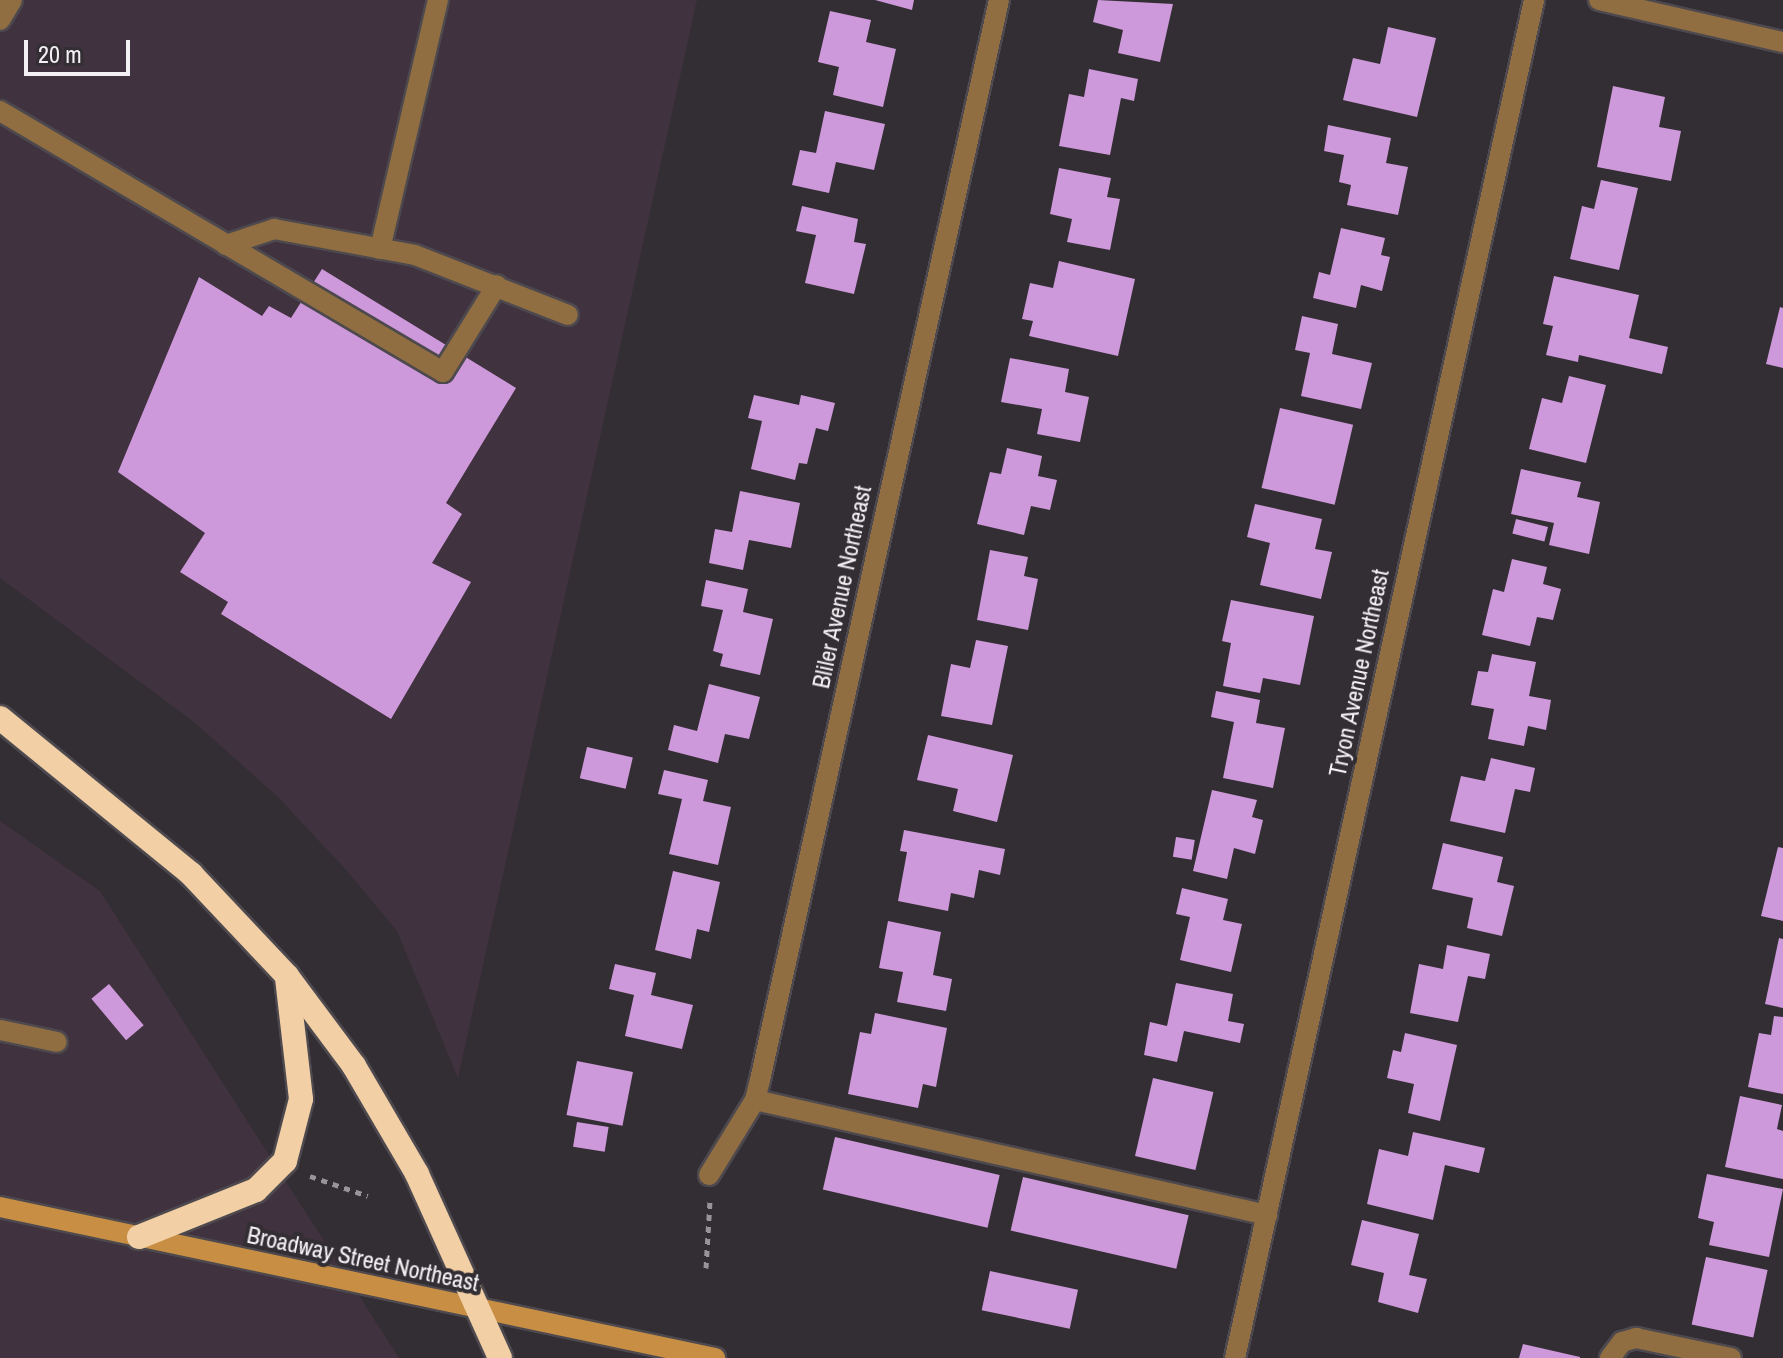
<!DOCTYPE html>
<html>
<head>
<meta charset="utf-8">
<style>
	body { margin:0 }
	#map { position:relative; width:1783px; height:1358px; overflow:hidden; background:#322e33; font-family:"Archivo Narrow",sans-serif }
	div>[style] { position:absolute }
	.commercial>* { inset:0; background:#40323f }
	.building>* { inset:0; background:#ce99da; transform-origin:0 0 }
	.path>* { height:5px; margin-top:-2.5px; transform-origin:0; background:repeating-linear-gradient(90deg,#989599 0 6px,transparent 0 12px) }
	.roads { filter:drop-shadow(2px 0 #4d494e) drop-shadow(-2px 0 #4d494e) drop-shadow(0 2px #4d494e) drop-shadow(0 -2px #4d494e) }
	.lane>* { height:20px; margin:-10px; padding:0 10px; transform-origin:10px; border-radius:10px; background:#916e41 }
	.street>* { height:20px; margin:-10px; padding:0 10px; transform-origin:10px; border-radius:10px; background:#916e41 }
	.secondary>* { height:20px; margin:-10px; padding:0 10px; transform-origin:10px; border-radius:10px; background:#c88f44 }
	.highway>* { height:24px; margin:-12px; padding:0 12px; transform-origin:12px; border-radius:12px; background:#f2cfa5 }
	span { translate:-50% -50%; white-space:nowrap; text-align:center; line-height:1.15; -webkit-text-stroke:8px #322e33; paint-order:stroke }
	.street-label { font-size:24px; color:#f4f1f4 }
	.scale { position:absolute; left:24px; top:40px; width:106px; height:36px; box-sizing:border-box; border:4px solid #f4f1f4; border-top:0; padding-left:10px; font-size:24px; line-height:28px; white-space:nowrap; color:#f4f1f4; -webkit-text-stroke:6px #322e33; paint-order:stroke }
</style>
</head>
<body>
<div id="map">
	<div class="commercial">
		<div style="clip-path:polygon(0 0,697px 0,458px 1078px,397px 931px,347px 871px,278px 797px,194px 722px,0 578px)"></div>
		<div style="clip-path:polygon(0 821px,100px 891px,399px 1358px,0 1358px)"></div>
	</div>
	<div class="building">
		<div style="clip-path:polygon(875px 0,914px 0,912px 10px)"></div>
		<div style="clip-path:polygon(1098px 0,1173px 4px,1160px 62px,1118px 53px,1123px 30px,1093px 22px)"></div>
		<div style="clip-path:polygon(830px 11px,871px 20px,866px 42px,896px 49px,883px 107px,833px 95px,839px 67px,818px 62px)"></div>
		<div style="clip-path:polygon(1388px 27px,1436px 38px,1417px 117px,1343px 100px,1353px 58px,1380px 64px)"></div>
		<div style="clip-path:polygon(1089px 69px,1138px 79px,1134px 101px,1121px 98px,1110px 155px,1059px 146px,1069px 94px,1084px 97px)"></div>
		<div style="clip-path:polygon(1613px 86px,1665px 97px,1659px 127px,1681px 131px,1671px 181px,1597px 167px)"></div>
		<div style="clip-path:polygon(825px 111px,885px 124px,874px 170px,836px 162px,829px 193px,792px 185px,800px 150px,816px 153px)"></div>
		<div style="clip-path:polygon(1328px 125px,1391px 138px,1386px 163px,1408px 167px,1398px 215px,1347px 205px,1351px 185px,1339px 182px,1344px 155px,1324px 151px)"></div>
		<div style="clip-path:polygon(1059px 168px,1111px 178px,1107px 197px,1120px 199px,1110px 250px,1067px 242px,1072px 219px,1050px 214px)"></div>
		<div style="clip-path:polygon(1601px 180px,1638px 188px,1619px 270px,1570px 259px,1582px 206px,1594px 209px)"></div>
		<div style="clip-path:polygon(802px 206px,858px 219px,854px 242px,866px 244px,854px 294px,805px 283px,816px 235px,796px 231px)"></div>
		<div style="clip-path:polygon(1341px 228px,1385px 238px,1381px 255px,1390px 257px,1382px 291px,1361px 285px,1356px 308px,1313px 298px,1319px 272px,1330px 275px)"></div>
		<div style="clip-path:polygon(1059px 261px,1135px 279px,1118px 356px,1029px 336px,1033px 321px,1022px 319px,1030px 283px,1053px 288px)"></div>
		<div style="clip-path:polygon(322px 269px,516px 388px,446px 503px,462px 514px,432px 563px,471px 582px,391px 719px,221px 614px,228px 602px,180px 572px,205px 533px,118px 472px,199px 277px,262px 316px,269px 306px,291px 318px)"></div>
		<div style="clip-path:polygon(1554px 276px,1639px 295px,1629px 338px,1668px 347px,1662px 374px,1579px 355px,1578px 362px,1546px 355px,1553px 326px,1543px 324px)"></div>
		<div style="clip-path:polygon(1780px 307px,1783px 308px,1783px 368px,1766px 364px)"></div>
		<div style="clip-path:polygon(1302px 316px,1338px 324px,1332px 354px,1372px 363px,1361px 409px,1301px 396px,1310px 353px,1295px 350px)"></div>
		<div style="clip-path:polygon(1010px 358px,1069px 369px,1065px 392px,1089px 397px,1080px 442px,1037px 434px,1042px 409px,1001px 402px)"></div>
		<div style="clip-path:polygon(1569px 376px,1606px 385px,1586px 463px,1529px 449px,1542px 398px,1562px 403px)"></div>
		<div style="clip-path:polygon(754px 395px,799px 405px,801px 395px,835px 403px,828px 431px,816px 428px,807px 464px,799px 463px,795px 480px,751px 469px,762px 421px,748px 418px)"></div>
		<div style="left:1280px;top:408px;width:75px;height:82px;rotate:13deg"></div>
		<div style="clip-path:polygon(1007px 448px,1042px 456px,1038px 476px,1057px 480px,1050px 510px,1031px 506px,1024px 535px,977px 524px,990px 472px,1001px 474px)"></div>
		<div style="clip-path:polygon(1521px 469px,1581px 482px,1577px 497px,1600px 502px,1589px 554px,1549px 545px,1554px 523px,1511px 514px)"></div>
		<div style="clip-path:polygon(740px 491px,800px 503px,791px 548px,749px 540px,743px 570px,709px 563px,715px 529px,732px 532px)"></div>
		<div style="clip-path:polygon(1255px 504px,1322px 519px,1315px 549px,1332px 552px,1321px 599px,1260px 585px,1270px 543px,1247px 537px)"></div>
		<div style="left:1516px;top:519px;width:33px;height:15px;rotate:14deg"></div>
		<div style="clip-path:polygon(990px 550px,1028px 557px,1024px 576px,1038px 579px,1028px 630px,977px 620px)"></div>
		<div style="clip-path:polygon(1512px 559px,1547px 567px,1543px 584px,1561px 589px,1553px 620px,1537px 617px,1530px 646px,1482px 635px,1493px 589px,1504px 592px)"></div>
		<div style="clip-path:polygon(706px 580px,748px 589px,743px 612px,773px 619px,760px 675px,720px 666px,723px 654px,713px 651px,723px 610px,701px 606px)"></div>
		<div style="clip-path:polygon(1231px 600px,1314px 616px,1300px 685px,1263px 678px,1260px 693px,1223px 686px,1231px 643px,1222px 641px)"></div>
		<div style="clip-path:polygon(976px 640px,1008px 646px,992px 725px,941px 716px,951px 664px,970px 668px)"></div>
		<div style="clip-path:polygon(1492px 654px,1536px 662px,1529px 696px,1551px 700px,1546px 730px,1528px 726px,1524px 746px,1488px 739px,1494px 709px,1471px 705px,1478px 671px,1488px 672px)"></div>
		<div style="clip-path:polygon(709px 684px,760px 697px,749px 739px,725px 734px,718px 763px,668px 750px,674px 725px,697px 731px)"></div>
		<div style="clip-path:polygon(1216px 691px,1260px 700px,1256px 723px,1285px 728px,1273px 788px,1223px 778px,1234px 722px,1211px 717px)"></div>
		<div style="clip-path:polygon(928px 735px,1013px 755px,997px 822px,953px 811px,958px 789px,917px 780px)"></div>
		<div style="left:587px;top:747px;width:47px;height:32px;rotate:13deg"></div>
		<div style="clip-path:polygon(1491px 758px,1535px 768px,1530px 792px,1515px 789px,1505px 833px,1450px 821px,1461px 776px,1485px 781px)"></div>
		<div style="clip-path:polygon(664px 770px,708px 780px,703px 801px,731px 807px,718px 865px,669px 854px,682px 799px,658px 794px)"></div>
		<div style="clip-path:polygon(1212px 790px,1257px 800px,1252px 817px,1263px 820px,1255px 854px,1234px 848px,1227px 879px,1193px 871px)"></div>
		<div style="clip-path:polygon(904px 830px,1005px 849px,1000px 875px,979px 870px,974px 898px,951px 893px,948px 911px,898px 901px,907px 852px,900px 851px)"></div>
		<div style="left:1176px;top:837px;width:19px;height:20px;rotate:9deg"></div>
		<div style="clip-path:polygon(1443px 843px,1503px 857px,1497px 882px,1514px 886px,1502px 936px,1467px 928px,1473px 898px,1432px 889px)"></div>
		<div style="clip-path:polygon(1778px 847px,1783px 848px,1783px 921px,1761px 916px)"></div>
		<div style="clip-path:polygon(673px 871px,720px 882px,709px 932px,697px 929px,691px 959px,655px 950px)"></div>
		<div style="clip-path:polygon(1182px 888px,1228px 899px,1223px 920px,1242px 924px,1231px 972px,1180px 960px,1190px 917px,1176px 914px)"></div>
		<div style="clip-path:polygon(888px 921px,941px 932px,933px 975px,952px 979px,946px 1011px,897px 1002px,903px 972px,879px 968px)"></div>
		<div style="clip-path:polygon(1779px 938px,1783px 939px,1783px 1008px,1765px 1004px)"></div>
		<div style="clip-path:polygon(1447px 945px,1490px 954px,1485px 979px,1468px 976px,1458px 1022px,1410px 1013px,1419px 964px,1443px 969px)"></div>
		<div style="clip-path:polygon(615px 964px,656px 973px,651px 995px,693px 1005px,682px 1049px,625px 1036px,634px 995px,609px 989px)"></div>
		<div style="clip-path:polygon(1176px 983px,1233px 994px,1228px 1021px,1244px 1024px,1240px 1043px,1184px 1031px,1177px 1062px,1144px 1055px,1150px 1022px,1167px 1026px)"></div>
		<div style="left:109px;top:984px;width:54px;height:23px;rotate:50deg"></div>
		<div style="clip-path:polygon(875px 1013px,947px 1028px,936px 1087px,923px 1084px,918px 1108px,848px 1094px,860px 1032px,871px 1034px)"></div>
		<div style="clip-path:polygon(1774px 1016px,1783px 1017px,1783px 1094px,1748px 1087px,1759px 1033px,1771px 1035px)"></div>
		<div style="clip-path:polygon(1405px 1033px,1457px 1045px,1440px 1121px,1408px 1113px,1414px 1084px,1387px 1078px,1393px 1050px,1401px 1052px)"></div>
		<div style="left:577px;top:1061px;width:57px;height:55px;rotate:11deg"></div>
		<div style="left:1153px;top:1078px;width:62px;height:80px;rotate:13deg"></div>
		<div style="clip-path:polygon(1740px 1096px,1782px 1105px,1777px 1129px,1783px 1131px,1783px 1179px,1725px 1167px)"></div>
		<div style="left:577px;top:1122px;width:32px;height:25px;rotate:9deg"></div>
		<div style="clip-path:polygon(1413px 1132px,1485px 1148px,1479px 1173px,1445px 1165px,1433px 1220px,1367px 1204px,1379px 1149px,1408px 1156px)"></div>
		<div style="left:835px;top:1137px;width:169px;height:54px;rotate:13deg"></div>
		<div style="clip-path:polygon(1707px 1174px,1783px 1189px,1769px 1257px,1709px 1245px,1714px 1222px,1698px 1218px)"></div>
		<div style="left:1023px;top:1177px;width:170px;height:55px;rotate:13deg"></div>
		<div style="clip-path:polygon(1362px 1220px,1419px 1234px,1409px 1275px,1427px 1279px,1418px 1313px,1378px 1302px,1384px 1273px,1351px 1265px)"></div>
		<div style="left:1706px;top:1257px;width:63px;height:69px;rotate:12deg"></div>
		<div style="left:990px;top:1271px;width:90px;height:40px;rotate:12deg"></div>
		<div style="clip-path:polygon(1523px 1344px,1580px 1357px,1580px 1358px,1519px 1358px)"></div>
	</div>
	<div class="path">
		<div style="left:310px;top:1176px;width:61px;rotate:19deg"></div>
		<div style="left:706px;top:1268px;width:67px;rotate:-86.6deg"></div>
	</div>
	<div class="roads">
		<div class="lane">
			<div style="left:0;top:20px;width:23px;rotate:-59deg"></div>
			<div style="left:0;top:111px;width:514px;rotate:30.51deg"></div>
			<div style="left:443px;top:372px;width:102px;rotate:-58.2deg"></div>
			<div style="left:226px;top:245px;width:51px;rotate:-18.4deg"></div>
			<div style="left:274px;top:229px;width:143px;rotate:10.4deg"></div>
			<div style="left:415px;top:255px;width:164px;rotate:21.4deg"></div>
			<div style="left:380px;top:249px;width:256px;rotate:-76.9deg"></div>
			<div style="left:0;top:1030px;width:58px;rotate:11.9deg"></div>
			<div style="left:755px;top:1100px;width:525px;rotate:12.66deg"></div>
			<div style="left:1610px;top:1358px;width:20px;rotate:-53deg"></div>
			<div style="left:1622px;top:1342px;width:15px;rotate:-16deg"></div>
			<div style="left:1636px;top:1338px;width:97px;rotate:11.9deg"></div>
		</div>
		<div class="street">
			<div style="left:1599px;top:0;width:189px;rotate:12.9deg"></div>
			<div style="left:709px;top:1175px;width:88px;rotate:-58.5deg"></div>
			<div style="left:755px;top:1100px;width:21px;rotate:-76deg"></div>
			<div style="left:760px;top:1080px;width:1106px;rotate:-77.52deg"></div>
			<div style="left:1235px;top:1358px;width:1391px;rotate:-77.58deg"></div>
		</div>
		<div class="secondary">
			<div style="left:0;top:1207px;width:731px;rotate:11.93deg"></div>
		</div>
		<div class="highway">
			<div style="left:0;top:718px;width:247px;rotate:39.2deg"></div>
			<div style="left:191px;top:874px;width:140px;rotate:46.7deg"></div>
			<div style="left:287px;top:976px;width:112px;rotate:53.3deg"></div>
			<div style="left:354px;top:1066px;width:125px;rotate:59.7deg"></div>
			<div style="left:417px;top:1174px;width:202px;rotate:65.7deg"></div>
			<div style="left:139px;top:1237px;width:126px;rotate:-21.9deg"></div>
			<div style="left:256px;top:1190px;width:41px;rotate:-45deg"></div>
			<div style="left:285px;top:1161px;width:64px;rotate:-75.5deg"></div>
			<div style="left:301px;top:1099px;width:122px;rotate:-96.6deg"></div>
		</div>
	</div>
	<div class="street-label">
		<span style="left:842px;top:587px;rotate:-78deg">Bliler Avenue Northeast</span>
		<span style="left:1359px;top:673px;rotate:-78deg">Tryon Avenue Northeast</span>
		<span style="left:363px;top:1259px;rotate:12deg">Broadway Street Northeast</span>
	</div>
	<div class="scale">20 m</div>
</div>
</body>
</html>
